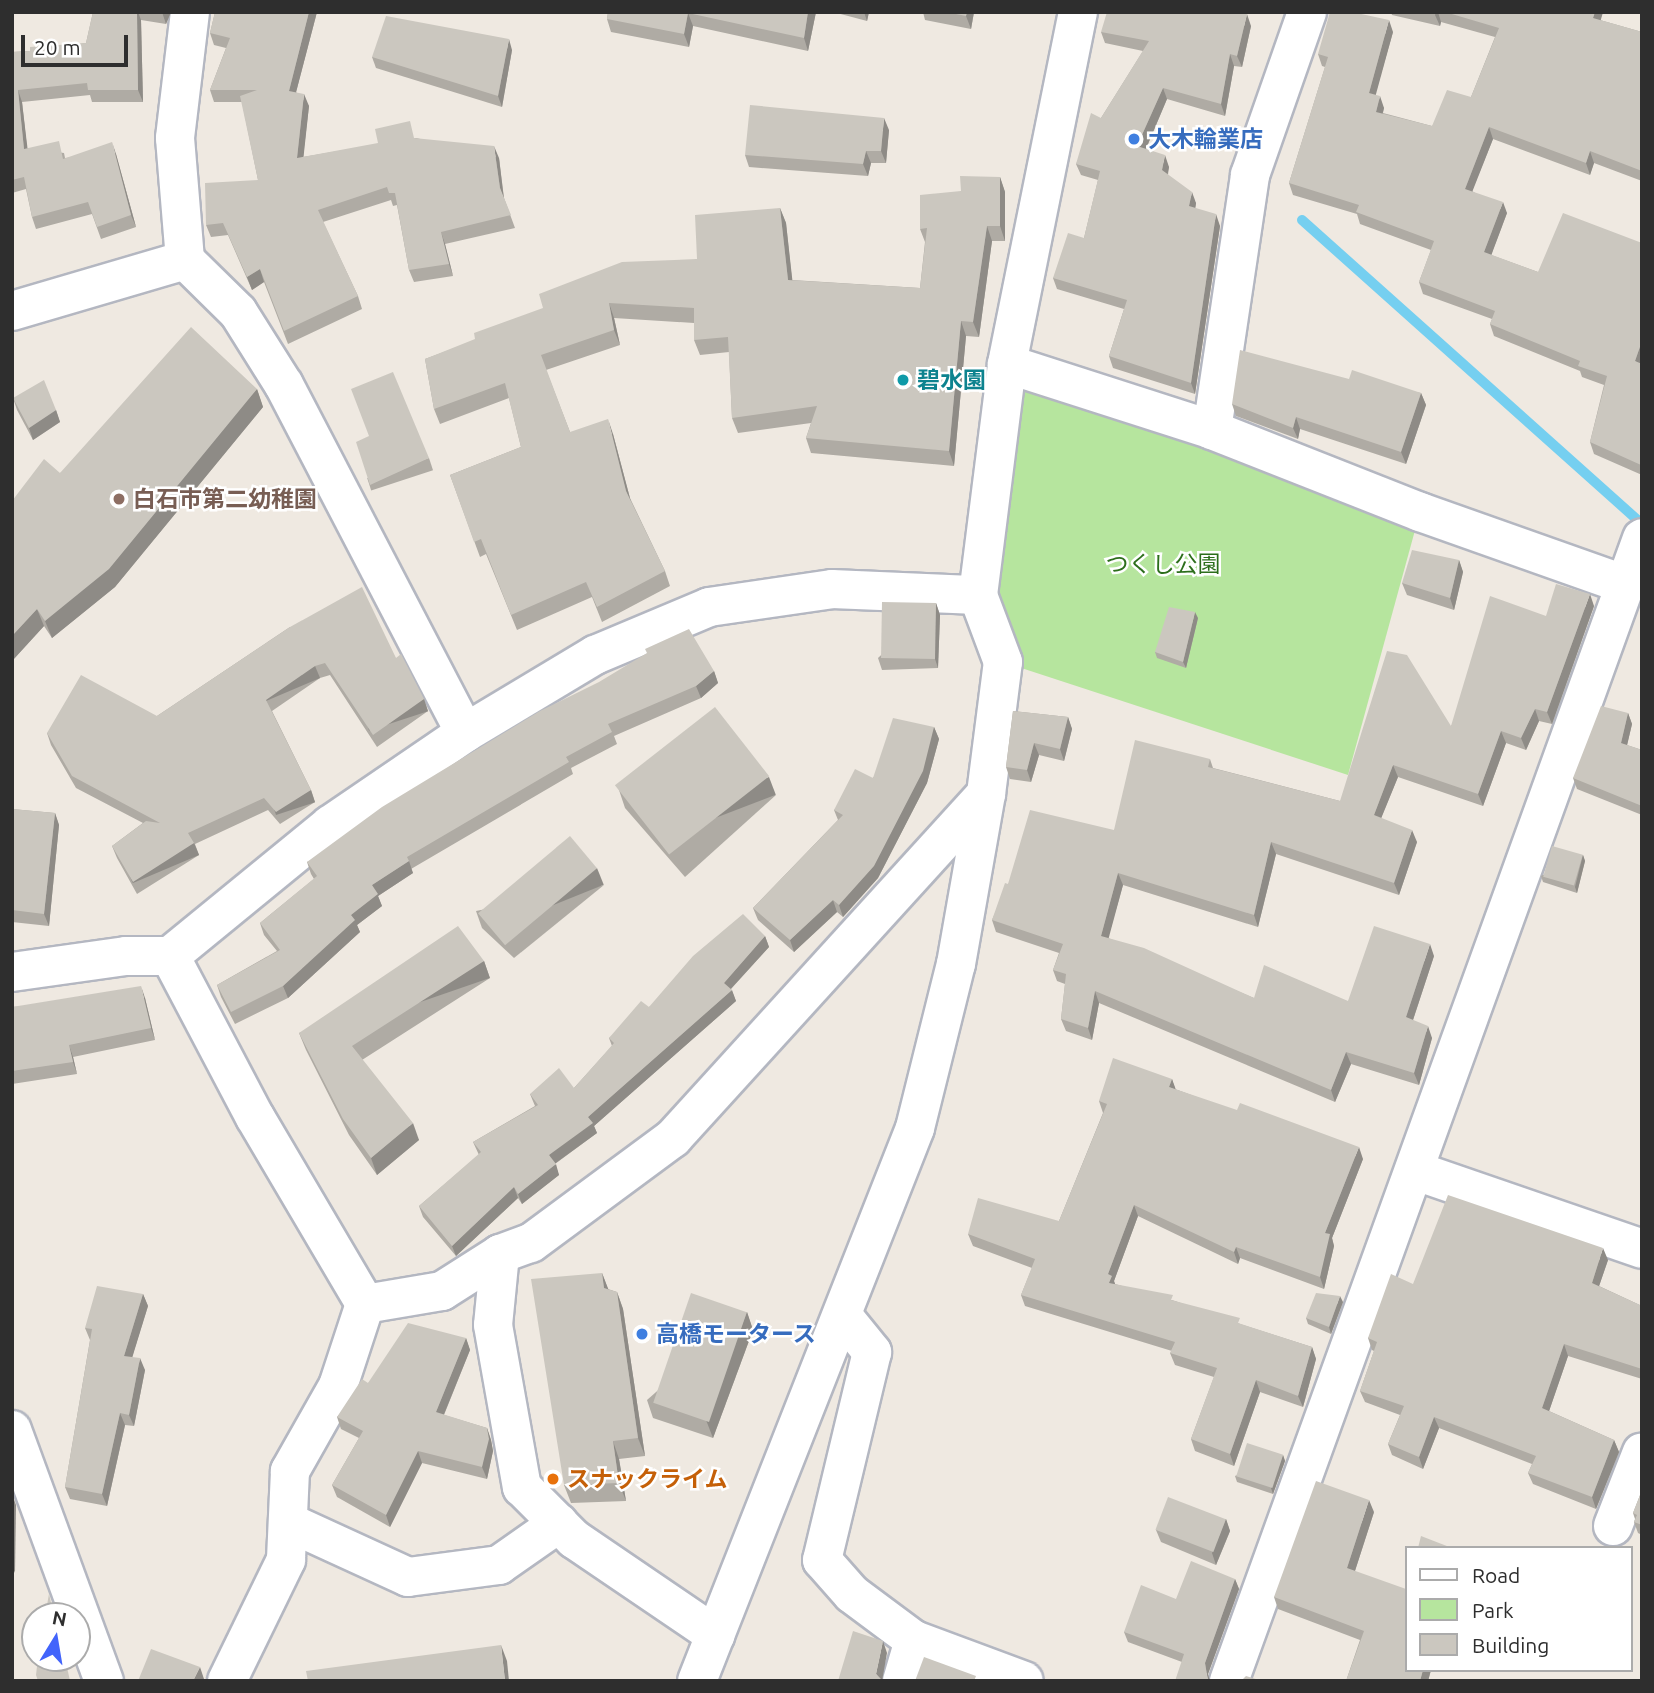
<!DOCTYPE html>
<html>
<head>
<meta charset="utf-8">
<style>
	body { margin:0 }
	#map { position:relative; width:1654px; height:1693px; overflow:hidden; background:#efe9e1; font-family:Ubuntu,"Noto Sans JP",sans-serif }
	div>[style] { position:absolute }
	.green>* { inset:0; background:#b6e59e }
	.stream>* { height:10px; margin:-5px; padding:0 5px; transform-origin:5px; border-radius:5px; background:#75cff0 }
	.roads { filter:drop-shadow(2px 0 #b4b7c1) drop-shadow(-2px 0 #b4b7c1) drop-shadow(0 2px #b4b7c1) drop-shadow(0 -2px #b4b7c1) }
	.minor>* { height:38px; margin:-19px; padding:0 19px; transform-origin:19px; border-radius:19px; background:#fff }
	.wall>* { inset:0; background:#afaba4; transform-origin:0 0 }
	.shaded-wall>* { inset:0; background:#8e8b86; transform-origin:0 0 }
	.building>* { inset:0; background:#cbc7bf; transform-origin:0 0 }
	.dots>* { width:19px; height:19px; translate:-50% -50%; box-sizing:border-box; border:4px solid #fff; border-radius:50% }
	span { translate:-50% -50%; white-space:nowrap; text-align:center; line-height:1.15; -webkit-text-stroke:5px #fff; paint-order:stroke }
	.shop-label { font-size:23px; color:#366cbe; font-weight:700 }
	.left { translate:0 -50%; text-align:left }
	.culture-label { font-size:23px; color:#0d838f; font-weight:700 }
	.education-label { font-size:23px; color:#785e54; font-weight:700 }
	.park-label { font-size:23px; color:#2c6e1b }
	.food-label { font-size:23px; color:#c56008; font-weight:700 }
	.frame { position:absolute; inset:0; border:14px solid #2e2e2e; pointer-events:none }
	.legend { position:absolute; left:1405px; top:1546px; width:228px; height:126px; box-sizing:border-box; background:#fff; border:2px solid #ababab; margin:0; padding:9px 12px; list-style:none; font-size:21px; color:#2e2e2e }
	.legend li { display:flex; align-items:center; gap:14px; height:35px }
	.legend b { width:35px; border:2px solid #ababab }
	.north { position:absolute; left:21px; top:1602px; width:70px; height:70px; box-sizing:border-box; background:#fff; border:2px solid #ababab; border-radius:50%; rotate:11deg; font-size:19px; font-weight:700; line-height:28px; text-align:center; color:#2e2e2e }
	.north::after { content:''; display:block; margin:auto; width:24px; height:32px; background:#4264fb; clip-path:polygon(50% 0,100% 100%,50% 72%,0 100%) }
	.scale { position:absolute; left:21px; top:35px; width:107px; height:32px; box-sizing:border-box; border:4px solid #2e2e2e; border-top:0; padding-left:9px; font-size:21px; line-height:24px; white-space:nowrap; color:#2e2e2e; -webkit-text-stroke:5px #fff; paint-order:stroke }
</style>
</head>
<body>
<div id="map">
	<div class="green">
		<div style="clip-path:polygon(1007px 364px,1420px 512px,1348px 775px,1003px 662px,978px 595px)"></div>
	</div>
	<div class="stream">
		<div style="left:1302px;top:220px;width:456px;rotate:41.8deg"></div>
	</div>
	<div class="roads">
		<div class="minor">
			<div style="left:190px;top:12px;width:127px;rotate:96.8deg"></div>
			<div style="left:175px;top:138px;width:122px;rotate:85.3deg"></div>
			<div style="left:185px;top:260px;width:74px;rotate:44.5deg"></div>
			<div style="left:238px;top:312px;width:86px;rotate:57.8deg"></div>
			<div style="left:284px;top:385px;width:392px;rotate:62.5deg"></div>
			<div style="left:12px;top:311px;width:180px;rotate:-16.4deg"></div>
			<div style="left:1007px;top:364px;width:215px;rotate:17.8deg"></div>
			<div style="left:1212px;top:430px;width:224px;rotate:21.5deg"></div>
			<div style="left:1420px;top:512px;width:219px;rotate:19.5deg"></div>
			<div style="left:1212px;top:430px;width:258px;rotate:-81.5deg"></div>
			<div style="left:1250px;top:175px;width:173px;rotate:-70.7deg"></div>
			<div style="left:170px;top:956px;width:182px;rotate:62.2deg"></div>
			<div style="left:255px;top:1117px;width:217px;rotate:59.5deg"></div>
			<div style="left:365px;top:1304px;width:86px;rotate:108.2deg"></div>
			<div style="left:338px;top:1386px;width:98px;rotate:119.5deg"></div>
			<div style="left:290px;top:1471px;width:89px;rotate:92.6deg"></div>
			<div style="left:286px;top:1560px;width:135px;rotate:116deg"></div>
			<div style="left:12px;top:972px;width:115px;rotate:-8deg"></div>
			<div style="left:126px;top:956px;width:44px"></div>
			<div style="left:170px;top:956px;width:207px;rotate:-39.3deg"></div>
			<div style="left:330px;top:825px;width:163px;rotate:-34.3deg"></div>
			<div style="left:465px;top:733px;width:152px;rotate:-31deg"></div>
			<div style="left:595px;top:655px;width:124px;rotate:-22.8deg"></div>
			<div style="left:709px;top:607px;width:124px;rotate:-8.3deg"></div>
			<div style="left:832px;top:589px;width:146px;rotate:2.4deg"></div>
			<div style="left:1416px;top:1171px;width:239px;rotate:19deg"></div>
			<div style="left:500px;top:1254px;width:71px;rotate:95.6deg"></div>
			<div style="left:493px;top:1325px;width:165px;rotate:79.9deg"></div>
			<div style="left:522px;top:1487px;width:74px;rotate:45deg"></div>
			<div style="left:574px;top:1539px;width:171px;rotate:34.2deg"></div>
			<div style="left:365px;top:1304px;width:78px;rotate:-9.6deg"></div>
			<div style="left:442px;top:1291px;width:69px;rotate:-32.5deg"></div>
			<div style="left:500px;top:1254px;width:33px;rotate:-20deg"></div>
			<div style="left:531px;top:1243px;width:177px;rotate:-36.5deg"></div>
			<div style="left:673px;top:1138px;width:465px;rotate:-47.7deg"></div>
			<div style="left:842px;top:1315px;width:48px;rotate:51deg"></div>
			<div style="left:872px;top:1352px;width:214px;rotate:103.5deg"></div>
			<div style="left:822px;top:1560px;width:45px;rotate:48.6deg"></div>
			<div style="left:852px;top:1594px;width:77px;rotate:36.6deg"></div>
			<div style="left:914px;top:1640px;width:117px;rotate:20.4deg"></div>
			<div style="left:12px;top:1430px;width:267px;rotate:69.9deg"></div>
			<div style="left:288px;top:1522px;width:132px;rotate:24.6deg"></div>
			<div style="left:408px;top:1577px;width:92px;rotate:-7.5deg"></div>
			<div style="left:499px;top:1565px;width:73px;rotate:-35deg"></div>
			<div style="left:1613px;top:1526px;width:79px;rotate:-68.6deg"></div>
			<div style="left:697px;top:1681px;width:594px;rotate:-68.48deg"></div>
			<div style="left:915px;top:1128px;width:169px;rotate:-76deg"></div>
			<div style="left:956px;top:964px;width:173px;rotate:-80deg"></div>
			<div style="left:986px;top:794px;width:133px;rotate:-82.7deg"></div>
			<div style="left:1003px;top:662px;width:72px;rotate:-110.5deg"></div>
			<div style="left:978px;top:595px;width:233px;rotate:-82.8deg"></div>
			<div style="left:1007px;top:364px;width:359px;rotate:-78.6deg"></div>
			<div style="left:902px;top:1681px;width:43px;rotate:-73.7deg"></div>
			<div style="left:1229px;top:1681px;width:1215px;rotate:-70.13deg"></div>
		</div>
	</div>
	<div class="wall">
		<div style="clip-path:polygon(93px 12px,171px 12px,166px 24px,141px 20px,143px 102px,92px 102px,90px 95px,22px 102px,27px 148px,64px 153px,65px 158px,116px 154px,136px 227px,101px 239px,92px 214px,36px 229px,32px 217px,26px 189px,12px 193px,12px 52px,30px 51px,86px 43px)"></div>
		<div style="clip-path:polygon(215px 12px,317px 12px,296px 92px,309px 106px,303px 157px,416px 138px,499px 158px,504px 198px,515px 228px,445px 244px,453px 276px,414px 282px,409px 270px,397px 205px,393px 206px,391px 200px,323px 222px,358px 296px,362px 309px,288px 344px,264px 282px,252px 290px,228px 235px,211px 237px,206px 225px,258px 180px,242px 102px,214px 102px,210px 90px,226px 48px,214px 45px,210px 33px)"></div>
		<div style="clip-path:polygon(608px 12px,816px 12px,808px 51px,693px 26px,689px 47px,611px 32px,607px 19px)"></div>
		<div style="clip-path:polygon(833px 12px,869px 12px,867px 21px)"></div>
		<div style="clip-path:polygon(923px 12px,974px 12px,971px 29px,925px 20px)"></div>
		<div style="clip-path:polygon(1391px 12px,1603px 12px,1600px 20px,1642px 32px,1642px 181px,1594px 163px,1590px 175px,1493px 139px,1472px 191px,1507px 213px,1491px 255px,1538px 272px,1642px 243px,1642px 475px,1594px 454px,1590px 442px,1604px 385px,1582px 377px,1580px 371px,1494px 336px,1490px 324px,1492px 319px,1423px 294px,1419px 282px,1431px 250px,1360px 224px,1357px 214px,1293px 195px,1289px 183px,1325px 67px,1322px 66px,1318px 54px,1393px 32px,1375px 95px,1384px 108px,1383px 113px,1432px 126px,1471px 97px,1495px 37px,1441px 22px,1440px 26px,1392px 15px)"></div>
		<div style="clip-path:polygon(1251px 26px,1242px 67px,1234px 66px,1225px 116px,1167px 99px,1146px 149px,1169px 167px,1168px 175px,1196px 203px,1195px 208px,1220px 226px,1195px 394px,1113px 368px,1109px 356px,1124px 309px,1057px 289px,1053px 278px,1084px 238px,1098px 180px,1081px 175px,1076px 164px,1101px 118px,1143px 51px,1105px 43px,1101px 32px)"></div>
		<div style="clip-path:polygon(512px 50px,502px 107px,376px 68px,372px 57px)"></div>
		<div style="clip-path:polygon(889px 130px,886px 163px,871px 163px,868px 176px,749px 167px,745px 155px)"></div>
		<div style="clip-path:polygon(1000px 177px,1005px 192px,1005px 241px,992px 241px,979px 337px,966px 336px,954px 466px,811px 453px,806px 438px,811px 423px,738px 433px,732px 418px,729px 352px,700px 355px,694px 340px,694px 323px,614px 318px,620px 345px,546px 370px,570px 432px,613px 434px,630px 498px,665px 571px,670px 586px,602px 622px,592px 597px,517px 630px,486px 554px,480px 557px,450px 475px,521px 447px,509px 398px,440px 424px,434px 409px,425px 359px,697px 259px,780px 208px,786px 223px,792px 280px,920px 288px,925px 242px,920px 229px,961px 191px)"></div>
		<div style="clip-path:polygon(1349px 379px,1421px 393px,1426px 405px,1406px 464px,1300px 429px,1298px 439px,1236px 416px,1232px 404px)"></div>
		<div style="clip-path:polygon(257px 389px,263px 407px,115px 587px,52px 638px,44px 626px,12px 661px,12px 501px,60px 473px)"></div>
		<div style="clip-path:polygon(13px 398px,56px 410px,60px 422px,33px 440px,17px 410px)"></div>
		<div style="left:429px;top:458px;width:13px;height:65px;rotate:72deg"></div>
		<div style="clip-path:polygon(1459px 560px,1463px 572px,1454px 610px,1407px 595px,1402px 583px)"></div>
		<div style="clip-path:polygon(936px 603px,940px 615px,938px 668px,882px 670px,878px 658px)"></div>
		<div style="clip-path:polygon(1594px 606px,1552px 724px,1539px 721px,1526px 750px,1506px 743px,1483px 806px,1398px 777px,1381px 818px,1417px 842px,1399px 895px,1276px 854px,1258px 927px,1123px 885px,1108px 938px,1254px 998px,1348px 1001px,1434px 956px,1413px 1020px,1432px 1038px,1419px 1085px,1351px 1064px,1335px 1102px,1099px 1003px,1092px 1040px,1066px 1031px,1061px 1019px,1065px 984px,1057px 981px,1053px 970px,1059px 953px,996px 932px,992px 920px,1008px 884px,1114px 830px,1210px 759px,1213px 768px,1340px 801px,1451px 726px,1546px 616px)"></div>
		<div style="clip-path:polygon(1198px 618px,1186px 668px,1157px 658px,1155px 652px)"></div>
		<div style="clip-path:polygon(290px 627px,396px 658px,424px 699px,428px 711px,377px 747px,330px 675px,320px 678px,272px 711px,311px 790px,315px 802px,280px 824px,268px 810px,195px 844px,199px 855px,137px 894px,117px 858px,112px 846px,143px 823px,76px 788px,51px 745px,47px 733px,157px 716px)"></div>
		<div style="clip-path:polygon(714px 671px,718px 683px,701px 698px,614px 736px,617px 744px,571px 768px,573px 774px,411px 869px,413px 873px,378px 896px,382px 906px,357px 925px,360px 932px,288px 998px,235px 1024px,221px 997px,217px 985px,277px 951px,264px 935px,260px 923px,314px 879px,311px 874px,307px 862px)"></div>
		<div style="clip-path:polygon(1013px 711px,1068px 717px,1072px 729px,1064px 761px,1039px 755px,1031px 782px,1010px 779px,1006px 767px)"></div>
		<div style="clip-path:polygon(1628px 713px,1632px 724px,1627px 745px,1642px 750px,1642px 815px,1577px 789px,1573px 778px)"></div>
		<div style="clip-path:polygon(934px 727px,939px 739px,927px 783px,878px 878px,843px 917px,837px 912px,794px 952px,758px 920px,753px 908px,838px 820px,834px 810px)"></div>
		<div style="clip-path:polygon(619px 790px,776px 795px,685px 877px,625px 808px)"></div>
		<div style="clip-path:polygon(12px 809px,55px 813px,59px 825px,49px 926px,12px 922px)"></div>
		<div style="clip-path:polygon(1583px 855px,1585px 861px,1577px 893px,1543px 882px,1541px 876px)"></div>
		<div style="clip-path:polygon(604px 885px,514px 958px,482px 928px,476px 911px)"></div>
		<div style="clip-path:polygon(765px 936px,769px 947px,731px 989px,736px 1001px,594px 1126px,597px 1133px,555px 1164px,559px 1175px,522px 1204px,518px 1198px,456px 1256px,423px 1217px,419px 1206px,479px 1155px,473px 1142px,535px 1106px,530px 1094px,574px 1088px,612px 1046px,609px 1038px,649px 1007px)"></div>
		<div style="clip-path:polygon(484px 961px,490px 978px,362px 1060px,419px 1140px,377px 1175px,349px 1135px,306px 1050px,299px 1033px)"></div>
		<div style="clip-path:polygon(145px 998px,155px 1040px,73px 1057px,77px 1074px,12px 1084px,12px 1007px)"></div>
		<div style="clip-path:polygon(1172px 1079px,1175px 1089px,1363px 1159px,1332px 1238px,1334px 1246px,1324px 1289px,1240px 1258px,1238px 1264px,1138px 1216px,1114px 1281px,1115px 1284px,1175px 1301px,1243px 1325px,1312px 1347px,1316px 1359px,1303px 1407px,1260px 1392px,1234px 1466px,1195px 1451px,1191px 1439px,1214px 1377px,1175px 1365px,1170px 1353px,1172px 1351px,1025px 1306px,1021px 1295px,1032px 1268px,973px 1246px,968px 1234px,1059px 1221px,1103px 1113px,1099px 1101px)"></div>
		<div style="clip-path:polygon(1608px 1260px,1599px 1286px,1642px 1306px,1642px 1379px,1568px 1356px,1549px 1411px,1614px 1440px,1619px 1452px,1596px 1509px,1533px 1484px,1528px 1473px,1532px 1464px,1439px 1428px,1423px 1469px,1392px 1455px,1388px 1444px,1400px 1415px,1365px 1402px,1360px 1391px,1374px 1351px,1372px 1350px,1368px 1338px,1413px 1284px)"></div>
		<div style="clip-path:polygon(602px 1273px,608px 1289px,617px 1292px,623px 1309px,645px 1456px,619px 1459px,626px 1501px,571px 1503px,564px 1485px)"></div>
		<div style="clip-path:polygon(143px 1294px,148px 1306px,132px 1357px,145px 1370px,134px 1426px,125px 1425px,107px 1506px,70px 1499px,65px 1487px,90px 1340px,85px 1328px)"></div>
		<div style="clip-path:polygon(1343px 1302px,1331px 1334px,1308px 1324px,1306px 1318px)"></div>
		<div style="clip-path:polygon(747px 1312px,753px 1330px,713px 1438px,653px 1418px,647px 1400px)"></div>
		<div style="clip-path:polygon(466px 1338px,470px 1350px,444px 1415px,487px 1428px,491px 1440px,493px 1451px,487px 1479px,422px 1463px,390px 1527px,337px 1497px,332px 1485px,359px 1438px,341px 1429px,337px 1417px,368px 1383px)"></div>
		<div style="clip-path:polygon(1283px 1455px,1285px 1461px,1273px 1494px,1237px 1482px,1235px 1476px)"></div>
		<div style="clip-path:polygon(1642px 1490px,1642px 1535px,1638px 1533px,1634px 1522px,1635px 1519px,1633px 1513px)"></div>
		<div style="clip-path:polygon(1374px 1512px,1355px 1571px,1407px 1670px,1431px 1670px,1428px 1681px,1346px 1681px,1360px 1640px,1278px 1609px,1274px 1597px)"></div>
		<div style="clip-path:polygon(1226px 1519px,1230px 1531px,1216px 1565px,1161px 1542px,1156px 1530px)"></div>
		<div style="clip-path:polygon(1235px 1579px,1239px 1589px,1208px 1674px,1182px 1662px,1128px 1642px,1124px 1632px,1176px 1599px)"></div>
	</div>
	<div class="shaded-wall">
		<div style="clip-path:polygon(137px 12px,138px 12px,141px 20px,143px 102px,138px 90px)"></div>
		<div style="clip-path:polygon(162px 12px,171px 12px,166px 24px)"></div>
		<div style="clip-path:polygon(309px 12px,317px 12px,293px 104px,289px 91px)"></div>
		<div style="clip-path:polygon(808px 12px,816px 12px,808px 51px,804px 38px)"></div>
		<div style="clip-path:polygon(864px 12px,869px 12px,867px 21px)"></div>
		<div style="clip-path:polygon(967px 12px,974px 12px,971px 29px,966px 16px)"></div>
		<div style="clip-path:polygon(1436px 12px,1438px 12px,1441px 22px,1440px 26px,1435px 15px)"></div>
		<div style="clip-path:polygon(1595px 12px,1603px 12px,1598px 30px,1593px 18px)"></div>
		<div style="clip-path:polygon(688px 13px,693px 26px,689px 47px,684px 34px)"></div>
		<div style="clip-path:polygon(1247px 14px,1251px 26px,1242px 67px,1237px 56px)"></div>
		<div style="clip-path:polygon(1389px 20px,1393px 32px,1373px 105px,1369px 93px)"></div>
		<div style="clip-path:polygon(509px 39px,512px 50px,502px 107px,498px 96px)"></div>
		<div style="clip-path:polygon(1230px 54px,1234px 66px,1225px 116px,1221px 104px)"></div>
		<div style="clip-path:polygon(1163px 88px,1167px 99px,1142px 158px,1137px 146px)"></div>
		<div style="clip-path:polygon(18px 90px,22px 102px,29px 161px,24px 149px)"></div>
		<div style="clip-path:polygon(304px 94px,309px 106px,302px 171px,297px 158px)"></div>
		<div style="clip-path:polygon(1380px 96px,1384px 108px,1380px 123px,1376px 112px)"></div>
		<div style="clip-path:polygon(884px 118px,889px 130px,886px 163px,881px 151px)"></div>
		<div style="clip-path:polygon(1489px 127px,1493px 139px,1469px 200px,1465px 189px)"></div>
		<div style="clip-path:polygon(112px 142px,116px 154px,136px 227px,131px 215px)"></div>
		<div style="clip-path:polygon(494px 146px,499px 158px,504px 200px,500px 188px)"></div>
		<div style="clip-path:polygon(866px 151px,871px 163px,868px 176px,863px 164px)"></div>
		<div style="clip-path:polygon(1590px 151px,1594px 163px,1590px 175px,1586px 163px)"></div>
		<div style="clip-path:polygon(1165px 155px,1169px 167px,1166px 182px,1162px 170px)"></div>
		<div style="clip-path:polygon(1000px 177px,1005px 192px,1005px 241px,1000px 226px)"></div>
		<div style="clip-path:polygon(1192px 192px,1196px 203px,1194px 218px,1189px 206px)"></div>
		<div style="clip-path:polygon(1503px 202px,1507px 213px,1488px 264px,1484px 252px)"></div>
		<div style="clip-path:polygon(780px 208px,786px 223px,794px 295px,788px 280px)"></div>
		<div style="clip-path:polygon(1216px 214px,1220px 226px,1195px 394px,1191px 383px)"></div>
		<div style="clip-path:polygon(987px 226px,992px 241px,979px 337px,973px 322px)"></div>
		<div style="clip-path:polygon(441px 232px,445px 244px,453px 276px,449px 264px)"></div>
		<div style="clip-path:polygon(260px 269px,264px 282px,252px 290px,247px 277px)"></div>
		<div style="clip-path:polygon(609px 303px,614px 318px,620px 345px,614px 330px)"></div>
		<div style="clip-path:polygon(961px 321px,966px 336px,954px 466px,949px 451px)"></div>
		<div style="clip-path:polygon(1642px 341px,1642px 366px,1635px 361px)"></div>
		<div style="clip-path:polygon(257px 389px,263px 407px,115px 587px,52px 638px,45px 621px)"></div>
		<div style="clip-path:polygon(1421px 393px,1426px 405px,1406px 464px,1401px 452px)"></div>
		<div style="clip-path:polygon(56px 410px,60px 422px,33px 440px,29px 428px)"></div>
		<div style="clip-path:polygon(1296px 417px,1300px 429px,1298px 439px,1293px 428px)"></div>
		<div style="clip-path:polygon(608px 419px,613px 434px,632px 506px,626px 491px)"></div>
		<div style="clip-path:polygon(1459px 560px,1463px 572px,1454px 610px,1450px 598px)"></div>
		<div style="clip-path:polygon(1590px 594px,1594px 606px,1552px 724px,1547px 712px)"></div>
		<div style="clip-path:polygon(936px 603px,940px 615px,938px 668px,934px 656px)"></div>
		<div style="clip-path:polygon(37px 609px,44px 626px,12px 661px,12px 636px)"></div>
		<div style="clip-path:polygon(1195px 612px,1198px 618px,1186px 668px,1183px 662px)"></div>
		<div style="left:315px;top:666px;width:13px;height:60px;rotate:67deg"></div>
		<div style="clip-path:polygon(714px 671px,718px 683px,701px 698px,696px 686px)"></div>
		<div style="left:424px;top:699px;width:13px;height:62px;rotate:72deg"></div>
		<div style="clip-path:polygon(1535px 709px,1539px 721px,1526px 750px,1521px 738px)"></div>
		<div style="clip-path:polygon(1628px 713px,1632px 724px,1625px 754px,1621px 743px)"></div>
		<div style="clip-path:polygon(1068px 717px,1072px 729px,1064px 761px,1060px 749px)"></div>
		<div style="clip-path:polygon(934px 727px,939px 739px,927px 783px,878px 878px,843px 917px,839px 905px)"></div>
		<div style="clip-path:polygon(1501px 731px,1506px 743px,1483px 806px,1478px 794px)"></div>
		<div style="clip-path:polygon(1034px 743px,1039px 755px,1031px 782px,1027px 770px)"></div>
		<div style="clip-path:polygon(1393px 765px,1398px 777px,1378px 826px,1374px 815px)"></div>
		<div style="left:769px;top:777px;width:19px;height:123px;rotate:69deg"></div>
		<div style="left:311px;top:790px;width:13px;height:41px;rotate:72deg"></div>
		<div style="clip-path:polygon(55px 813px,59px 825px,49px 926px,44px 914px)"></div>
		<div style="clip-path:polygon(1412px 830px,1417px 842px,1399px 895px,1394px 883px)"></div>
		<div style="clip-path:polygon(1271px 842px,1276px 854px,1258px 927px,1254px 915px)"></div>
		<div style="left:194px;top:843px;width:13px;height:72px;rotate:67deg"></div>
		<div style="clip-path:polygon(1583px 855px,1585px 861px,1577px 893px,1575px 887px)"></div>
		<div style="clip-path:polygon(409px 861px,413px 873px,378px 896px,382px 906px,357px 925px,360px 932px,288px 998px,283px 986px,351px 915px,372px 885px)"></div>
		<div style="left:597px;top:868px;width:18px;height:114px;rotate:68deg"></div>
		<div style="clip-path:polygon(1118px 873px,1123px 885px,1106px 948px,1101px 936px)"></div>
		<div style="clip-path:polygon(833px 900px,837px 912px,794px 952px,790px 940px)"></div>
		<div style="clip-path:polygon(765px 936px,769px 947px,727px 993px,724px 983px)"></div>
		<div style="clip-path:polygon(1430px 944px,1434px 956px,1410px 1029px,1406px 1017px)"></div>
		<div style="left:484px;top:961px;width:18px;height:157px;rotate:71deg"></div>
		<div style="clip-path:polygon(141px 986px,145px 998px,155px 1040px,151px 1028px)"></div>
		<div style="clip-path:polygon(732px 990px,736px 1001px,594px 1126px,597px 1133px,553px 1165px,549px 1155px,588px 1117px)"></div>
		<div style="clip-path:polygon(1095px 991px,1099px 1003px,1092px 1040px,1088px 1028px)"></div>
		<div style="clip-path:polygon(1428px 1026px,1432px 1038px,1419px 1085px,1414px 1073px)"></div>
		<div style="clip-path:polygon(69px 1045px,73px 1057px,77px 1074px,73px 1062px)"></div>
		<div style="clip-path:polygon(1346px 1052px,1351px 1064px,1335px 1102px,1331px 1090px)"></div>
		<div style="clip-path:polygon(1172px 1079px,1176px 1090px,1169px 1087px)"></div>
		<div style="clip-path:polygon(413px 1123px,419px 1140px,377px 1175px,371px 1158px)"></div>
		<div style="clip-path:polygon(1359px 1147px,1363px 1159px,1332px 1238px,1334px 1246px,1324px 1289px,1320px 1277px,1325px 1233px)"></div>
		<div style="clip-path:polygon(556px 1164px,559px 1175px,522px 1204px,518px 1194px)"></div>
		<div style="clip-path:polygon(514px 1187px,518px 1198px,456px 1256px,452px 1246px)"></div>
		<div style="clip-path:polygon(1134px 1205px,1138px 1216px,1114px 1281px,1116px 1287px,1109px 1283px,1108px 1274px)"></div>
		<div style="clip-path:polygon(1236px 1247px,1240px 1258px,1238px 1264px,1234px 1252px)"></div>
		<div style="clip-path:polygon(1603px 1248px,1608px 1260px,1596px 1295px,1592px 1283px)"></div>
		<div style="clip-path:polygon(602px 1273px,609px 1291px,604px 1288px)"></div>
		<div style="clip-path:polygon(617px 1292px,623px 1309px,645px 1456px,638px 1438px)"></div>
		<div style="clip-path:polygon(143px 1294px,148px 1306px,129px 1368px,124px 1356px)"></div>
		<div style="clip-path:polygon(1340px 1296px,1343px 1302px,1331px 1334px,1329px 1327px)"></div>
		<div style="clip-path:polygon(747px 1312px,753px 1330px,713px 1438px,706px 1420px)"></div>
		<div style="clip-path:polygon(466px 1338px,470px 1350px,440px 1424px,436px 1412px)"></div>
		<div style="clip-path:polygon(1564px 1344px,1568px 1356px,1546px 1420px,1542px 1408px)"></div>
		<div style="clip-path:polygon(1312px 1347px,1316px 1359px,1303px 1407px,1298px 1396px)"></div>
		<div style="clip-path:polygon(140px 1358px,145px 1370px,134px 1426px,129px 1415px)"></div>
		<div style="clip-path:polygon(1256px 1380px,1260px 1392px,1234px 1466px,1230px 1454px)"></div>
		<div style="clip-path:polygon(120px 1413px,125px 1425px,107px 1506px,102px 1494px)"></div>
		<div style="clip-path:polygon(1434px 1417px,1439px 1428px,1423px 1469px,1419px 1457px)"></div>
		<div style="clip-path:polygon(487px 1428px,491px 1440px,493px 1451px,487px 1479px,482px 1467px)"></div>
		<div style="clip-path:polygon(1614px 1440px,1619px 1452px,1596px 1509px,1592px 1497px)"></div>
		<div style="clip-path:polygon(613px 1441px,619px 1459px,626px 1501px,619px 1483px)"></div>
		<div style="clip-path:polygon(418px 1451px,422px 1463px,390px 1527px,386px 1515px)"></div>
		<div style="clip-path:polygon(1283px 1455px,1285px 1461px,1273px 1494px,1271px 1488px)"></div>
		<div style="clip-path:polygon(12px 1494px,16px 1505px,15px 1573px,12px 1566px)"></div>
		<div style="clip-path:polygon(1369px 1500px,1374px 1512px,1352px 1580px,1347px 1568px)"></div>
		<div style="clip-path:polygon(1226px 1519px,1230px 1531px,1216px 1565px,1212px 1553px)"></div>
		<div style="clip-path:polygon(1235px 1579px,1239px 1589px,1208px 1674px,1210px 1681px,1208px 1681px,1205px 1663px)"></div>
		<div style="clip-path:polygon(883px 1641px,887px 1653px,882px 1681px,876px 1674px)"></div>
		<div style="clip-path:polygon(501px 1645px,507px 1661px,509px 1681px,505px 1681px)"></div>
		<div style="left:65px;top:1658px;width:1px;height:24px"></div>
		<div style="clip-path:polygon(200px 1667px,204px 1679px,203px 1681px,193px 1681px)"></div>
		<div style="clip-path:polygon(1423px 1670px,1431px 1670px,1428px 1681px,1420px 1681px)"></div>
	</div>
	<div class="building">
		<div style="clip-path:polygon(93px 12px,137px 12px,138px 90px,88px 90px,87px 83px,18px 90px,24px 149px,59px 141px,63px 159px,112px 142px,131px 215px,97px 227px,88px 202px,32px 217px,24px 177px,12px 180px,12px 52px,30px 51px,30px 47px,86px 43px)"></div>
		<div style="clip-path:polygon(215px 12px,309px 12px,289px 91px,304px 94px,297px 158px,378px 143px,375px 129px,410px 121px,414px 138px,494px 146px,500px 188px,511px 215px,441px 232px,449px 264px,409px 270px,395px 193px,389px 193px,387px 187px,318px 210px,358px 296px,284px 331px,260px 269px,247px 277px,223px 223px,206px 225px,205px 183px,258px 180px,240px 96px,257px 90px,210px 90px,230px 38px,210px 33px)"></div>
		<div style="clip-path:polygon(608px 12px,808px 12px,804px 38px,688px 13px,684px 34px,607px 19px)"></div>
		<div style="clip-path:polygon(946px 12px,967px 12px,966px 16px)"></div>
		<div style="clip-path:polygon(1107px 12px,1237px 12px,1247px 14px,1237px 56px,1230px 54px,1221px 104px,1163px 88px,1137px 146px,1165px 155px,1162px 170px,1192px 192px,1189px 206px,1216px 214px,1191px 383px,1109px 356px,1127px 300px,1053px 278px,1068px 233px,1084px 238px,1100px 171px,1076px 164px,1091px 113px,1101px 118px,1149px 41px,1101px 32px)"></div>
		<div style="clip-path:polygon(1330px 12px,1352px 12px,1389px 20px,1369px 93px,1380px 96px,1376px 112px,1432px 126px,1447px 90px,1471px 97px,1499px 28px,1445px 12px,1595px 12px,1593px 18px,1642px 32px,1642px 171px,1590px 151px,1586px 163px,1489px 127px,1465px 189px,1503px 202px,1484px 252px,1538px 272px,1563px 213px,1642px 243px,1642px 341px,1635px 361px,1642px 364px,1641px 465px,1590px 442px,1607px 376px,1578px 366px,1580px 361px,1490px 324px,1495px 311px,1419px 282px,1434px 241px,1356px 212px,1359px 205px,1289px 183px,1328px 57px,1318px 54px)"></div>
		<div style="clip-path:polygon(386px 16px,509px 39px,498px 96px,372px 57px)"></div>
		<div style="clip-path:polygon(750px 105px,884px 118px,881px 151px,866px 151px,863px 164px,745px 155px)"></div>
		<div style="clip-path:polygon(960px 176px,1000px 177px,1000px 226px,987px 226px,973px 322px,961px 321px,949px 451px,806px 438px,817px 406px,732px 418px,728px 337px,694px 340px,694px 308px,609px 303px,614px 330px,541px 355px,570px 432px,608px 419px,626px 491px,665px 571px,597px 607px,586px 582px,511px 615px,481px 539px,474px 542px,450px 475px,521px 447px,505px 383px,434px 409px,425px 359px,475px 339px,474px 333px,543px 308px,539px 294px,622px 262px,697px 259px,695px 215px,780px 208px,788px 280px,920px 288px,927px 228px,920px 229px,920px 195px,961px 191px)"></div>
		<div style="clip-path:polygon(191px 327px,257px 389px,109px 569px,45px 621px,37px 609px,12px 636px,12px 501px,44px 459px,60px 473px)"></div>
		<div style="clip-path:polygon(1240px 350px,1349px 379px,1352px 370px,1421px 393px,1401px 452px,1296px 417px,1293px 428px,1232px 404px)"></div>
		<div style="clip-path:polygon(393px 372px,429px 458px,370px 485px,356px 442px,369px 436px,351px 389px)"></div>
		<div style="clip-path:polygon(44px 380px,56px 410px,29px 428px,13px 398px)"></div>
		<div style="clip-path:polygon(1412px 550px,1459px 560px,1450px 598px,1402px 583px)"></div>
		<div style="clip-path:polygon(1556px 584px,1590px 594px,1547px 712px,1535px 709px,1521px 738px,1501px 731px,1478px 794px,1393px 765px,1374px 815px,1412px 830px,1394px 883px,1271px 842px,1254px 915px,1118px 873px,1101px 936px,1144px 948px,1254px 998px,1264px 965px,1348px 1001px,1374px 926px,1430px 944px,1406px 1017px,1428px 1026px,1414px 1073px,1346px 1052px,1331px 1090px,1095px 991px,1088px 1028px,1061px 1019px,1066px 974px,1053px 970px,1063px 944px,992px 920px,1005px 883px,1008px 884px,1030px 810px,1114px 830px,1135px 740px,1210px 759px,1208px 767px,1340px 801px,1387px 651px,1407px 655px,1451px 726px,1490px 596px,1546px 616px)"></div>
		<div style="clip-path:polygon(362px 587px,396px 658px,401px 654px,424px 699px,373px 735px,325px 663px,315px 666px,266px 700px,311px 790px,276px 812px,264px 798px,188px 833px,194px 843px,133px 882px,112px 846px,146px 821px,160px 823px,72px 776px,47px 733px,81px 675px,157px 716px,290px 627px)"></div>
		<div style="left:882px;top:602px;width:54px;height:56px;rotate:1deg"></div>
		<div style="clip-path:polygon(1169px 607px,1195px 612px,1183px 662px,1155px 652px)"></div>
		<div style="clip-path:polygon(689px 629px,714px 671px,696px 686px,608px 724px,612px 732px,566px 757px,569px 762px,407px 857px,409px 861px,372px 885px,378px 894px,351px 915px,355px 920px,283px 986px,231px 1012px,217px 985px,280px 950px,260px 923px,317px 876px,307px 862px,382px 807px,540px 711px,599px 682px,647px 653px,645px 649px)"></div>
		<div style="clip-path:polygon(1601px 706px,1628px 713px,1621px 743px,1642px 750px,1642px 806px,1573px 778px)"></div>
		<div style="left:715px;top:707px;width:88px;height:127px;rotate:52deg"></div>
		<div style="clip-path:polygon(1013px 711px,1068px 717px,1060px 749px,1034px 743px,1027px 770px,1006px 767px)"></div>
		<div style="clip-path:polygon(893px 718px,934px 727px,923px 771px,874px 866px,839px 905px,833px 900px,790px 940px,753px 908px,843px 815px,834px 810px,855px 769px,873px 778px)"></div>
		<div style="clip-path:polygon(12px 809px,55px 813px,44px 914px,12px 910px)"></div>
		<div style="left:570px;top:836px;width:42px;height:120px;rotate:50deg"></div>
		<div style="left:1552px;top:846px;width:32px;height:32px;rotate:16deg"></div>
		<div style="clip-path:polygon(743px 914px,765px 936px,724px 983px,732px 990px,588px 1117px,593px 1123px,549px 1155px,556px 1164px,518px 1194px,514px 1187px,452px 1246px,419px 1206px,481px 1152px,473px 1142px,538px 1105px,530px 1094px,559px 1068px,574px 1088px,614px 1043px,609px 1038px,641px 1001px,649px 1007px,693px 956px)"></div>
		<div style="clip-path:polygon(458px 926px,484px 961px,352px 1046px,413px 1123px,371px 1158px,343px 1119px,299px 1033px)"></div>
		<div style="clip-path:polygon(141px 986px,151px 1028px,69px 1045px,73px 1062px,12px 1071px,12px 1007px)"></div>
		<div style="clip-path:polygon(1113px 1058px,1172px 1079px,1169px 1087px,1237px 1110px,1240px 1103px,1359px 1147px,1325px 1233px,1330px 1234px,1320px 1277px,1236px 1247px,1234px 1252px,1134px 1205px,1108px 1274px,1112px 1276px,1109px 1283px,1173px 1295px,1171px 1300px,1240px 1318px,1238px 1323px,1312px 1347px,1298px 1396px,1256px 1380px,1230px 1454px,1191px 1439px,1217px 1368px,1170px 1353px,1175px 1342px,1021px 1295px,1035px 1259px,968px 1234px,978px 1198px,1059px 1221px,1107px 1104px,1099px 1101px)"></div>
		<div style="clip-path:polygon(1448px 1195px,1603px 1248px,1592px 1283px,1642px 1306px,1642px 1369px,1564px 1344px,1542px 1408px,1614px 1440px,1592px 1497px,1528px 1473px,1536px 1456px,1434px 1417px,1419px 1457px,1388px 1444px,1404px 1406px,1360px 1391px,1377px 1342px,1368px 1338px,1391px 1274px,1413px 1284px)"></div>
		<div style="clip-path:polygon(602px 1273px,604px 1288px,617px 1292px,638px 1438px,613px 1441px,619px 1483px,564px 1485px,531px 1279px)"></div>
		<div style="clip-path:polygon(97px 1286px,143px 1294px,124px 1356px,140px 1358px,129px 1415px,120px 1413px,102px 1494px,65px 1487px,92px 1329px,85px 1328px)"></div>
		<div style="left:691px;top:1293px;width:59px;height:116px;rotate:19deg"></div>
		<div style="clip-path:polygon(1316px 1293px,1340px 1296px,1329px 1327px,1306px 1318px)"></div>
		<div style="clip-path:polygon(408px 1323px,466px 1338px,436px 1412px,487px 1428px,489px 1439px,482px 1467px,418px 1451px,386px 1515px,332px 1485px,363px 1431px,337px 1417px,362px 1379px,368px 1383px)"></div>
		<div style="left:1247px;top:1443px;width:38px;height:35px;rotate:18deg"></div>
		<div style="clip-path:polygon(1316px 1481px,1369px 1500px,1347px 1568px,1406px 1589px,1407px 1584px,1407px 1670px,1423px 1670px,1420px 1681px,1346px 1681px,1364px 1631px,1274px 1597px)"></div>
		<div style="clip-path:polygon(1642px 1490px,1642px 1525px,1634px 1522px,1637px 1515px,1633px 1513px)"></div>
		<div style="left:1168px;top:1497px;width:62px;height:35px;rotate:21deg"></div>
		<div style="clip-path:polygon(1421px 1536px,1452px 1548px,1418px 1548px)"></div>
		<div style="clip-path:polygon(1191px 1561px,1235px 1579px,1205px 1663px,1208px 1681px,1175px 1681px,1184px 1654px,1124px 1632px,1141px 1585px,1176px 1599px)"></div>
		<div style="clip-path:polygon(49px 1594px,54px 1616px,45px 1616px)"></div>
		<div style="clip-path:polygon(853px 1631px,883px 1641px,876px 1674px,883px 1681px,838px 1681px)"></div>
		<div style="clip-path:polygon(501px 1645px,505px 1681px,308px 1681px,306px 1671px)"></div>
		<div style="clip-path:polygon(151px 1649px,200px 1667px,193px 1681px,138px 1681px)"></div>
		<div style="clip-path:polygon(924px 1657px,976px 1676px,974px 1681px,915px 1681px)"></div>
		<div style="clip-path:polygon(38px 1658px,65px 1658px,70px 1681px,38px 1681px,36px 1675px)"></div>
		<div style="clip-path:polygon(1246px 1676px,1262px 1681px,1241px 1681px)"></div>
	</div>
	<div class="dots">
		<div style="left:1134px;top:139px;background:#3f7fe0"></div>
		<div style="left:903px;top:380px;background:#0f9aa8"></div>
		<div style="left:119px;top:499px;background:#8d6e63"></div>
		<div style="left:642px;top:1334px;background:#3f7fe0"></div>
		<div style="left:553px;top:1479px;background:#e8710a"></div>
	</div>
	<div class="shop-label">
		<span class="left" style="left:1148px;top:139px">大木輪業店</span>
		<span class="left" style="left:656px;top:1334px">高橋モータース</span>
	</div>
	<div class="culture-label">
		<span class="left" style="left:917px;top:380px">碧水園</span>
	</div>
	<div class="education-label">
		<span class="left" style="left:133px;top:499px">白石市第二幼稚園</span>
	</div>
	<div class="park-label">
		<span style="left:1163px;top:564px">つくし公園</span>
	</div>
	<div class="food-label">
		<span class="left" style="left:567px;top:1479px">スナックライム</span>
	</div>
	<div class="frame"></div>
	<ul class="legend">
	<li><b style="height:9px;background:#fff"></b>Road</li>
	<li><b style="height:19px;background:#b6e59e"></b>Park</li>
	<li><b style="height:19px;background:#cbc7bf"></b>Building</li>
	</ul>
	<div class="north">N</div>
	<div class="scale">20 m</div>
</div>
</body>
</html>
